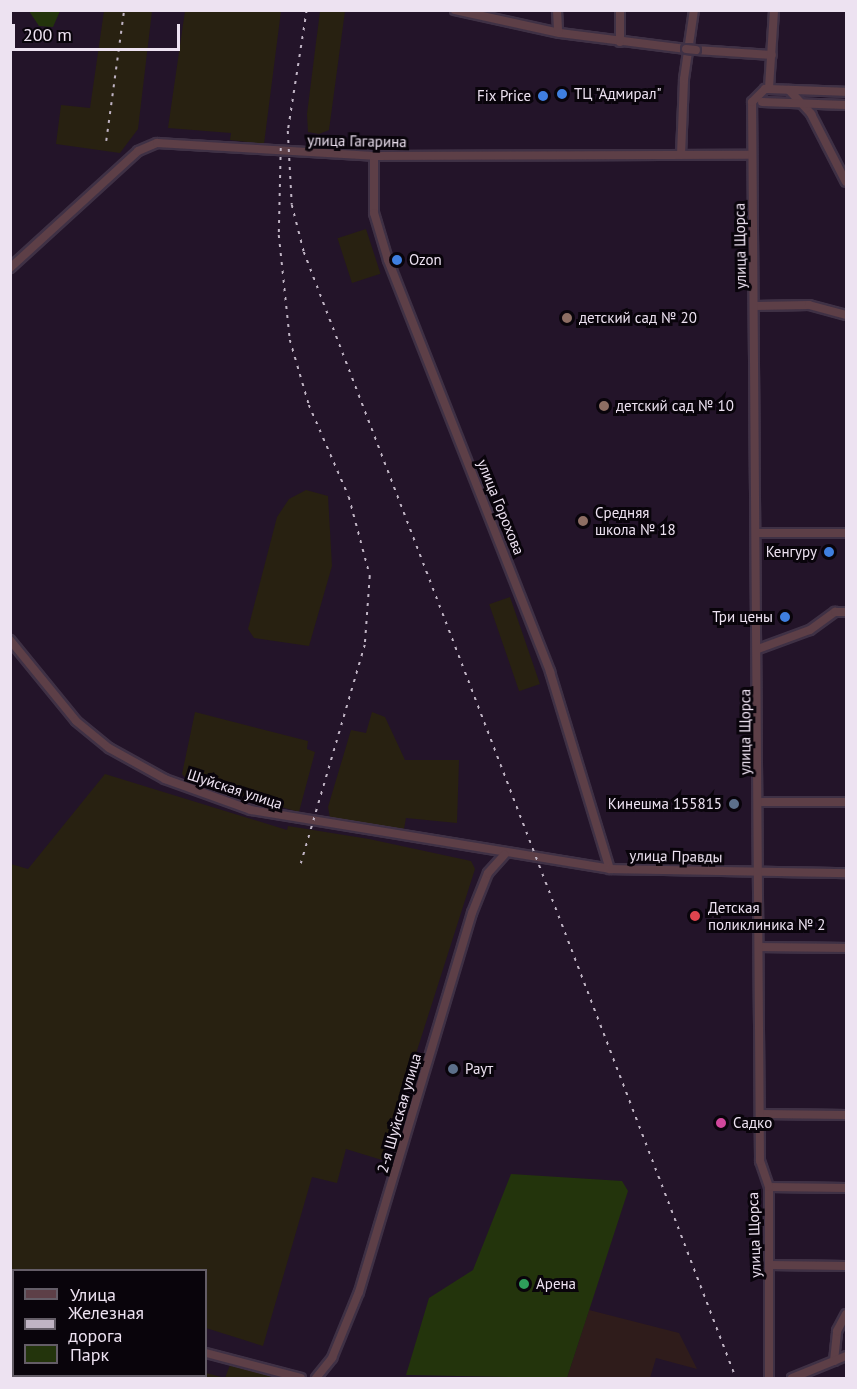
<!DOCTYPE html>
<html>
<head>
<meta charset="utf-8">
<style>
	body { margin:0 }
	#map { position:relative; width:857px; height:1389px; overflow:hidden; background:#231429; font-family:"PT Sans",sans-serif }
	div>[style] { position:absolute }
	.industrial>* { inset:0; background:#282111; transform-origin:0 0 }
	.education>* { inset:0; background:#2f1c1b }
	.green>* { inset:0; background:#23340c }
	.roads { filter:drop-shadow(2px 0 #3f3145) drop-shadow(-2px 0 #3f3145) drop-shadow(0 2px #3f3145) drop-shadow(0 -2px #3f3145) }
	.minor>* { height:8px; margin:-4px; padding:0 4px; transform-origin:4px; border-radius:4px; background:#5d3f47 }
	.rail>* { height:1.5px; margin-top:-0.75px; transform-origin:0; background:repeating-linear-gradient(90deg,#c0b4c4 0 3px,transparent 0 9px) }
	.bridges { filter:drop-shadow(2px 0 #3f3145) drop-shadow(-2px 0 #3f3145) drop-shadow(0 2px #3f3145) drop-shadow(0 -2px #3f3145) }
	.minor-bridge>* { height:8px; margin:-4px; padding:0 4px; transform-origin:4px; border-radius:4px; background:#5d3f47 }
	.dots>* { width:16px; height:16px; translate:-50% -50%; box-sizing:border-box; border:3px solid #09040b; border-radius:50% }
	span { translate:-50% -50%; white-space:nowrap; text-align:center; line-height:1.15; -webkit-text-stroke:6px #09040b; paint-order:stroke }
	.poi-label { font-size:15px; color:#ede2f1 }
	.left { translate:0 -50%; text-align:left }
	.right { translate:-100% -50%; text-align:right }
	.street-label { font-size:15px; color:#ede2f1 }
	.frame { position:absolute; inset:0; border:12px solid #ede2f1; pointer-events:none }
	.legend { position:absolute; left:12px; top:1269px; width:195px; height:108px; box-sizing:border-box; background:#09040b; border:2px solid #645d67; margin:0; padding:8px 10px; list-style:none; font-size:18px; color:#ede2f1 }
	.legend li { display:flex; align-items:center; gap:12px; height:30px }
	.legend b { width:30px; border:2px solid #645d67 }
	.scale { position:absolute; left:12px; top:24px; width:168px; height:27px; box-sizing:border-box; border:3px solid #ede2f1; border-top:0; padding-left:8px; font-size:18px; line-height:21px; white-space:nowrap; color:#ede2f1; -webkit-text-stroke:4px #09040b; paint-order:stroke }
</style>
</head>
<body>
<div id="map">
	<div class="industrial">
		<div style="clip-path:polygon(104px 11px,152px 11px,138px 129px,120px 153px,56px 144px,61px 105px,90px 108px)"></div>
		<div style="clip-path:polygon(185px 11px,281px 11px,264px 144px,230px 140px,231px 133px,168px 128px)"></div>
		<div style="clip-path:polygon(320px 11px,345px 11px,329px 130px,319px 134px,308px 132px,307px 114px)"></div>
		<div style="left:366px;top:229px;width:47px;height:30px;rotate:72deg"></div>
		<div style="clip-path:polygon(306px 490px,328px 496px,332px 566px,309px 646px,254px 638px,248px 629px,277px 517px,289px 499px)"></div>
		<div style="left:510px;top:597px;width:92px;height:22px;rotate:71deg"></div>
		<div style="clip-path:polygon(195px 712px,308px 741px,307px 749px,315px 752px,299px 812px,187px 780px,182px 774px)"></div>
		<div style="clip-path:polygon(372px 712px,385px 717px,405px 760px,459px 760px,457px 823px,406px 818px,404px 829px,330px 818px,328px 807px,351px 730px,366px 733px)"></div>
		<div style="clip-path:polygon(105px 774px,287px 830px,288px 826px,369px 839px,471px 861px,475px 869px,382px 1160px,346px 1149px,337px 1183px,312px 1177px,263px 1346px,206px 1328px,206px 1270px,11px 1270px,11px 864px,28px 869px)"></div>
		<div style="clip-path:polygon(230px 1365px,277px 1378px,199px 1378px,206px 1373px,225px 1378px)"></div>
	</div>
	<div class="education">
		<div style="clip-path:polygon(589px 1310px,679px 1333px,697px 1369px,656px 1358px,650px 1378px,567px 1378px)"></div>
	</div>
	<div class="green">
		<div style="clip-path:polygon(29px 11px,60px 11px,53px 27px,39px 26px)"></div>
		<div style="clip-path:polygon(511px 1174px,622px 1181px,628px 1191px,567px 1378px,406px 1375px,429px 1298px,473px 1270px)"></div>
	</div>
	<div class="roads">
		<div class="minor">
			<div style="left:455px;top:10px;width:107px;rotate:12.4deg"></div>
			<div style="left:560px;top:33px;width:127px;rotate:7.2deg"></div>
			<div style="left:557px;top:10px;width:22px;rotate:87deg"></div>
			<div style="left:620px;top:42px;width:32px;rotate:-90deg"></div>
			<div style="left:696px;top:50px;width:76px;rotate:3.8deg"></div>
			<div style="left:769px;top:88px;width:78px;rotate:-86.3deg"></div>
			<div style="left:789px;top:90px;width:33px;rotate:47deg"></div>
			<div style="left:811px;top:114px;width:76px;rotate:62.8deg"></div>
			<div style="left:762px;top:102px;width:84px;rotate:2deg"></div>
			<div style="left:681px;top:155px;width:76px;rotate:-87.7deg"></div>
			<div style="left:684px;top:79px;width:70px;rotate:-81.8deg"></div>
			<div style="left:374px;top:156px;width:57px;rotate:90deg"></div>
			<div style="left:374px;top:213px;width:49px;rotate:73.4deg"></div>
			<div style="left:388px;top:260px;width:443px;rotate:68.5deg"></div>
			<div style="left:550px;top:672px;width:206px;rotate:73.1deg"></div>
			<div style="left:10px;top:268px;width:173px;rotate:-42.4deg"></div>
			<div style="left:138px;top:151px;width:21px;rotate:-23deg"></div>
			<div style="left:157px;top:143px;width:217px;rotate:3.4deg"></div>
			<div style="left:374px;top:156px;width:378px;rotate:-0.2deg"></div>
			<div style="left:755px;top:306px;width:54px;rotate:-1.1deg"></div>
			<div style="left:809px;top:305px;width:38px;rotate:15deg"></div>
			<div style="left:757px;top:533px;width:89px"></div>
			<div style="left:10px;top:640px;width:104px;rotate:50.8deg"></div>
			<div style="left:76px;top:721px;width:43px;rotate:39.3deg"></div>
			<div style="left:109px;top:748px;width:64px;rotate:29deg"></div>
			<div style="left:165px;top:779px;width:91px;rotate:19.8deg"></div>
			<div style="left:251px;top:810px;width:364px;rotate:9.3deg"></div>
			<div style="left:610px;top:869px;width:236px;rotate:1deg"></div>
			<div style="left:758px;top:649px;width:55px;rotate:-20.1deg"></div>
			<div style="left:810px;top:630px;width:31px;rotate:-36deg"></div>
			<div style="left:835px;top:612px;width:11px"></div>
			<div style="left:759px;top:802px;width:87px"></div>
			<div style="left:760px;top:947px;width:86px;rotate:0.7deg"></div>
			<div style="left:761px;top:1114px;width:85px;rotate:0.7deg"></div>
			<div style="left:769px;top:1187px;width:77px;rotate:0.7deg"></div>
			<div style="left:770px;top:1265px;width:76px;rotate:0.8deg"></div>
			<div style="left:10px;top:1295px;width:4px;rotate:14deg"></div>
			<div style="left:206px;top:1353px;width:98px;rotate:14.7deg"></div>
			<div style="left:834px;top:1361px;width:30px;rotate:-84deg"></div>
			<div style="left:837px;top:1331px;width:19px;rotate:-62deg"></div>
			<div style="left:316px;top:1378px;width:26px;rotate:-51deg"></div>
			<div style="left:332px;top:1358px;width:71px;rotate:-67.8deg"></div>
			<div style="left:359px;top:1292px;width:395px;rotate:-73.4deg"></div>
			<div style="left:472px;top:913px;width:43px;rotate:-68.2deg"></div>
			<div style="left:488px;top:873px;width:25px;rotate:-48deg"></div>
			<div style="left:769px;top:1378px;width:191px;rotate:-90deg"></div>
			<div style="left:769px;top:1187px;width:28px;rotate:-109deg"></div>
			<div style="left:760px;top:1161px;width:1059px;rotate:-90.43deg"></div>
			<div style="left:752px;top:102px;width:18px;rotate:-45deg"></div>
			<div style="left:765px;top:89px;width:81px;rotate:2.1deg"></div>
			<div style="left:792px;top:1378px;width:58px;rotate:-22.2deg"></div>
		</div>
	</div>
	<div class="rail">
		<div style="left:307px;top:10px;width:122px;rotate:98.9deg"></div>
		<div style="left:288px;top:131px;width:74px;rotate:86.9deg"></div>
		<div style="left:292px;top:205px;width:49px;rotate:75.7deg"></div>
		<div style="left:304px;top:252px;width:1206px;rotate:69.01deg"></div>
		<div style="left:106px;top:141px;width:132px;rotate:-82.2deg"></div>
		<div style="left:281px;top:148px;width:87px;rotate:91.3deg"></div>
		<div style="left:279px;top:235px;width:106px;rotate:84deg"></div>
		<div style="left:290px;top:340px;width:68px;rotate:73.7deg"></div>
		<div style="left:309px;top:405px;width:100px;rotate:66.5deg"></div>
		<div style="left:349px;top:497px;width:82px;rotate:75.1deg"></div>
		<div style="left:370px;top:576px;width:69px;rotate:94.1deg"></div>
		<div style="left:365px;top:645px;width:228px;rotate:106.3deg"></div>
	</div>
	<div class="bridges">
		<div class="minor-bridge">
			<div style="left:686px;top:49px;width:10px;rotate:6deg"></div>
		</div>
	</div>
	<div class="dots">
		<div style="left:562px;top:94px;background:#3f7fe0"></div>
		<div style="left:543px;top:96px;background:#3f7fe0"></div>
		<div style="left:397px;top:260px;background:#3f7fe0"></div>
		<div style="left:567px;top:318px;background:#8d6e63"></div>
		<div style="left:604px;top:406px;background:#8d6e63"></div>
		<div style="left:583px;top:521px;background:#8d6e63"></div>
		<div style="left:829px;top:552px;background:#3f7fe0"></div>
		<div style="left:785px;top:617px;background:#3f7fe0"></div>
		<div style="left:734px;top:804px;background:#5c6f8a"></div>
		<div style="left:695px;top:916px;background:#e0444e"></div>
		<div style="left:453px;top:1069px;background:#5c6f8a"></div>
		<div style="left:721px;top:1123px;background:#d1479c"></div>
		<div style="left:524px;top:1284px;background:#2e9e5b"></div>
	</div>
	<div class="poi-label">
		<span class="left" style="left:574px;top:94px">ТЦ "Адмирал"</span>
		<span class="right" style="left:531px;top:96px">Fix Price</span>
		<span class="left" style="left:409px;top:260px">Ozon</span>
		<span class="left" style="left:579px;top:318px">детский сад № 20</span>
		<span class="left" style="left:616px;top:406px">детский сад № 10</span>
		<span class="left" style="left:595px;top:521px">Средняя<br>школа № 18</span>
		<span class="right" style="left:817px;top:552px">Кенгуру</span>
		<span class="right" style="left:773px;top:617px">Три цены</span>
		<span class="right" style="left:722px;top:804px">Кинешма 155815</span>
		<span class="left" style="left:708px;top:916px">Детская<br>поликлиника № 2</span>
		<span class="left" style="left:465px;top:1069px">Раут</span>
		<span class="left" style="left:733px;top:1123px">Садко</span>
		<span class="left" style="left:536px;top:1284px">Арена</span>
	</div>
	<div class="street-label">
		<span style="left:357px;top:141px;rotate:1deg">улица Гагарина</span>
		<span style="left:740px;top:246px;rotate:-91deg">улица Щорса</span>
		<span style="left:501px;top:507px;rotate:68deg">улица Горохова</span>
		<span style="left:745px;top:732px;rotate:-90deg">улица Щорса</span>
		<span style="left:235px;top:789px;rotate:18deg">Шуйская улица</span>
		<span style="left:676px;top:856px;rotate:1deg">улица Правды</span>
		<span style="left:399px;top:1113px;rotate:-74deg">2-я Шуйская улица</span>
		<span style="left:754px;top:1235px;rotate:-92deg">улица Щорса</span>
	</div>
	<div class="frame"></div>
	<ul class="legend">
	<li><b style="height:8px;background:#5d3f47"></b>Улица</li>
	<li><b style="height:8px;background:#c0b4c4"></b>Железная дорога</li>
	<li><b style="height:16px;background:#23340c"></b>Парк</li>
	</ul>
	<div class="scale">200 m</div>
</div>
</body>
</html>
